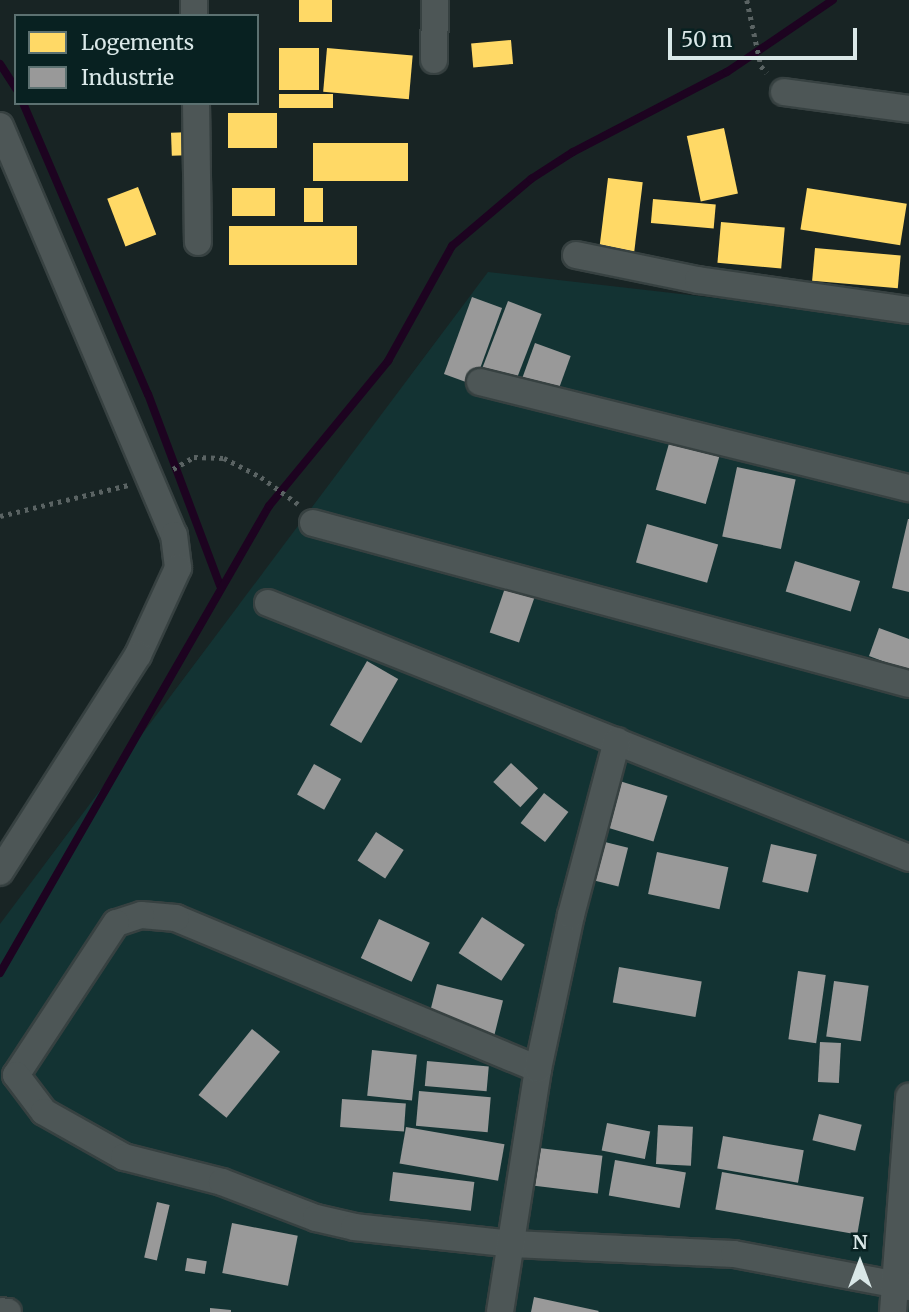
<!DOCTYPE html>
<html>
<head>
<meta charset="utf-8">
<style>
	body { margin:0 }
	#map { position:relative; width:909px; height:1312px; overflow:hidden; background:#182424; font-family:Merriweather,serif }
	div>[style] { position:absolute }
	.built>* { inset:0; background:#133333 }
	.homes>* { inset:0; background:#ffd966; transform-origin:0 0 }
	.industry>* { inset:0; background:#999; transform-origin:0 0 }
	.stream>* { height:8px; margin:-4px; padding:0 4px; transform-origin:4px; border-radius:4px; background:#1d0320 }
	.path>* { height:4.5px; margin-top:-2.25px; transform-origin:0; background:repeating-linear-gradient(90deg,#5a6363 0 3.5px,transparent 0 8.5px) }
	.roads { filter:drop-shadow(2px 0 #374141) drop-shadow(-2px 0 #374141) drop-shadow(0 2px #374141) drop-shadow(0 -2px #374141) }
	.minor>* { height:26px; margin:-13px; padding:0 13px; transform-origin:13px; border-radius:13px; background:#4d5656 }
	span { translate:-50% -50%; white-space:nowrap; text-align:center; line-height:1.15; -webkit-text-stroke:7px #082121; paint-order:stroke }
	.legend { position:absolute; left:14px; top:14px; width:245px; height:91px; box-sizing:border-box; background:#082121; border:2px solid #5c7171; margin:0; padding:9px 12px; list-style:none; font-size:21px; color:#dae8e8 }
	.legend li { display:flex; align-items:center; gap:14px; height:35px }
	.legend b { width:35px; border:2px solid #5c7171 }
	.north { position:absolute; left:825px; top:1228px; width:70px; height:70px; -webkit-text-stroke:5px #082121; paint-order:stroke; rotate:0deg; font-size:19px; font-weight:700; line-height:28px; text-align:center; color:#dae8e8 }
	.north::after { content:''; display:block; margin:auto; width:24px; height:32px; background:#dae8e8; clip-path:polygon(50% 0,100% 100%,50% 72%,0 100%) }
	.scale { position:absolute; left:668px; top:28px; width:189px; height:32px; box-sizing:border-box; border:4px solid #dae8e8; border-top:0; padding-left:9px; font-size:21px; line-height:24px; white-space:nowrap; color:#dae8e8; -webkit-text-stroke:5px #082121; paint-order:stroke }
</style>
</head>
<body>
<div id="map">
	<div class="built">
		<div style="clip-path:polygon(488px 272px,909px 320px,909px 1312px,0 1312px,0 924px)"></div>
	</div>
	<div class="homes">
		<div style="left:299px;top:0;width:33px;height:22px"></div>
		<div style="left:511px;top:40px;width:24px;height:40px;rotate:85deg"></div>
		<div style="left:279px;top:48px;width:40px;height:42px"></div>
		<div style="left:327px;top:48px;width:86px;height:44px;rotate:5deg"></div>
		<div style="left:279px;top:94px;width:54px;height:14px"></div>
		<div style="left:228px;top:113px;width:49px;height:35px"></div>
		<div style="left:724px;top:128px;width:67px;height:38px;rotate:78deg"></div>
		<div style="left:193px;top:132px;width:23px;height:22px;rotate:88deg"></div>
		<div style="left:313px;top:143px;width:95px;height:38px"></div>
		<div style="left:608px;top:178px;width:35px;height:70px;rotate:7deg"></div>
		<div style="left:138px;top:187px;width:51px;height:33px;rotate:69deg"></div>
		<div style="left:232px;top:188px;width:43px;height:28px"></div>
		<div style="left:304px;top:188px;width:19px;height:34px"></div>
		<div style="left:807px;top:188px;width:101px;height:42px;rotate:9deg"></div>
		<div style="left:653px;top:199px;width:63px;height:24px;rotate:5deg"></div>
		<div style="left:721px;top:222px;width:64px;height:41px;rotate:5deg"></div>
		<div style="left:229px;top:226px;width:128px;height:39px"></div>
		<div style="left:815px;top:248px;width:86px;height:33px;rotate:5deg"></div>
	</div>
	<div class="industry">
		<div style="left:472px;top:297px;width:32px;height:82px;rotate:20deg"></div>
		<div style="left:508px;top:301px;width:36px;height:77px;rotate:21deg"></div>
		<div style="left:535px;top:343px;width:38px;height:47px;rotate:20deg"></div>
		<div style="left:672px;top:433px;width:52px;height:59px;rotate:16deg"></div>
		<div style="left:737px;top:467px;width:60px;height:71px;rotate:12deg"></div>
		<div style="clip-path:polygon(908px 519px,909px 519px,909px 592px,892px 588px)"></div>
		<div style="left:647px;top:524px;width:74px;height:40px;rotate:16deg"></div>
		<div style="left:795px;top:561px;width:68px;height:32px;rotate:17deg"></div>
		<div style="left:505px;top:588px;width:31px;height:47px;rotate:19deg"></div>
		<div style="clip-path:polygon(879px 628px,909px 639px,909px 671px,869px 656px)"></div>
		<div style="left:367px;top:661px;width:36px;height:74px;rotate:30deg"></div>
		<div style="left:511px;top:763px;width:37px;height:26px;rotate:43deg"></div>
		<div style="left:314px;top:764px;width:31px;height:35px;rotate:29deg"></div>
		<div style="left:613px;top:779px;width:57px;height:48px;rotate:17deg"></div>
		<div style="left:544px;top:793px;width:31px;height:38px;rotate:38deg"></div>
		<div style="left:376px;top:832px;width:33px;height:34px;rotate:33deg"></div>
		<div style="left:597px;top:840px;width:32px;height:40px;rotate:14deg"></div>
		<div style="left:771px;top:844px;width:47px;height:39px;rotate:13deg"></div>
		<div style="left:657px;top:852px;width:73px;height:43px;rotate:12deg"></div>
		<div style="left:482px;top:917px;width:51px;height:43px;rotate:33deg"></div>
		<div style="left:379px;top:919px;width:56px;height:43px;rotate:25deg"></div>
		<div style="left:619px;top:967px;width:84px;height:36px;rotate:10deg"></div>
		<div style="left:798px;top:971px;width:28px;height:69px;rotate:8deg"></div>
		<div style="left:834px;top:981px;width:35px;height:56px;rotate:8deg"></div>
		<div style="left:437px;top:984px;width:68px;height:35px;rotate:14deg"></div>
		<div style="left:252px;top:1029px;width:36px;height:85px;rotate:39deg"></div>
		<div style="left:820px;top:1042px;width:21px;height:40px;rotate:3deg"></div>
		<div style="left:372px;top:1050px;width:45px;height:46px;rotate:6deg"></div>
		<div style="left:427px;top:1061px;width:62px;height:25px;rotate:5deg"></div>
		<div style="left:419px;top:1091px;width:72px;height:35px;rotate:5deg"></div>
		<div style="left:342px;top:1099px;width:64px;height:28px;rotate:4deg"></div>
		<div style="left:819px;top:1114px;width:44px;height:27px;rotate:14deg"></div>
		<div style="left:607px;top:1123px;width:44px;height:28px;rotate:11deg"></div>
		<div style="left:658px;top:1125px;width:35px;height:39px;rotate:3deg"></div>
		<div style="left:406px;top:1127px;width:100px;height:37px;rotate:10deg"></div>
		<div style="left:723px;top:1136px;width:82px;height:33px;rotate:10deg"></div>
		<div style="left:531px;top:1147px;width:72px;height:38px;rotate:7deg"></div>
		<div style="left:615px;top:1160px;width:72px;height:36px;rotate:10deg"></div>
		<div style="left:393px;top:1172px;width:82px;height:29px;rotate:7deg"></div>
		<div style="left:722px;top:1172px;width:144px;height:38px;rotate:10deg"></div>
		<div style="left:157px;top:1202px;width:13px;height:57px;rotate:13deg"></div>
		<div style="left:232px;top:1223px;width:67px;height:51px;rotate:11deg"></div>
		<div style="left:187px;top:1258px;width:20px;height:13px;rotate:9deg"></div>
		<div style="clip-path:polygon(534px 1297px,599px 1311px,598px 1312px,531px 1312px)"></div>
		<div style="clip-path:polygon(210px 1308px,231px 1310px,231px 1312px,210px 1312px)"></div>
	</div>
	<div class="stream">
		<div style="left:0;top:64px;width:30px;rotate:57deg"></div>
		<div style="left:23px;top:103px;width:317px;rotate:66.8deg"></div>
		<div style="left:148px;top:394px;width:205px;rotate:69.4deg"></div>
		<div style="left:0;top:973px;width:539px;rotate:-60.06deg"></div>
		<div style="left:269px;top:506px;width:188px;rotate:-50.6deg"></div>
		<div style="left:388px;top:361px;width:132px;rotate:-60.9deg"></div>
		<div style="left:452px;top:246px;width:104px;rotate:-40.3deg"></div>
		<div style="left:531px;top:179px;width:50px;rotate:-32.7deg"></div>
		<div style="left:573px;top:152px;width:174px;rotate:-27.5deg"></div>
		<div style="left:727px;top:72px;width:128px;rotate:-34.2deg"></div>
	</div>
	<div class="path">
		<div style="left:747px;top:0;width:67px;rotate:78deg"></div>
		<div style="left:761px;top:66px;width:9px;rotate:49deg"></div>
		<div style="left:173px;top:469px;width:24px;rotate:-30deg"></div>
		<div style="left:194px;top:457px;width:30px;rotate:2deg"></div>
		<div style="left:224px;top:458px;width:42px;rotate:27.2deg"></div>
		<div style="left:261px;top:477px;width:46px;rotate:36.1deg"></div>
		<div style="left:0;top:516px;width:132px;rotate:-13.6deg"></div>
	</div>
	<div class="roads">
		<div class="minor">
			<div style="left:194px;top:0;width:16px;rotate:90deg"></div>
			<div style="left:434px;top:60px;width:60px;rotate:-89deg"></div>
			<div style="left:784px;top:92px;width:126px;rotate:7.7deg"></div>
			<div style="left:196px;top:103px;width:139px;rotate:89.2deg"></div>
			<div style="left:0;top:126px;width:444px;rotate:67deg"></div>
			<div style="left:174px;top:535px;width:33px;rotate:83deg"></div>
			<div style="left:178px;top:568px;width:96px;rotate:114.7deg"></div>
			<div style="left:138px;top:655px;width:257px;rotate:122.5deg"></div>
			<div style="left:576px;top:255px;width:125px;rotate:11.6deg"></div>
			<div style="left:698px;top:280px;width:213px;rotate:8.1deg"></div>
			<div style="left:480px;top:382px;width:442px;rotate:13.9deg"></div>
			<div style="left:313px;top:523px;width:617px;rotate:15.12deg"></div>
			<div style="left:268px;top:603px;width:690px;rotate:21.69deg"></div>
			<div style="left:538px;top:1069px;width:392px;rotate:-157.4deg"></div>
			<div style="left:176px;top:918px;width:35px;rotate:-175deg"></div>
			<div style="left:141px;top:915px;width:26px;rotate:162deg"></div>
			<div style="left:116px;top:923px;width:182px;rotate:123.3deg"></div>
			<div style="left:16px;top:1075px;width:46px;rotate:52.9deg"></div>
			<div style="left:44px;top:1112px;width:92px;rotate:29.4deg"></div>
			<div style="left:124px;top:1157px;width:101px;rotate:14.3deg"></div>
			<div style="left:222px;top:1182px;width:101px;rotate:21deg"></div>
			<div style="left:316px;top:1218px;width:39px;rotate:13deg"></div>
			<div style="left:354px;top:1227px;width:159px;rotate:6.1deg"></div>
			<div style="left:512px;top:1244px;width:222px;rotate:2.6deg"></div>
			<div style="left:734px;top:1254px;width:178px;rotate:10.7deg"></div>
			<div style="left:0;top:1311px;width:8px;rotate:7deg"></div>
			<div style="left:500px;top:1312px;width:246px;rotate:-81.1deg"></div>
			<div style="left:538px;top:1069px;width:157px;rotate:-77.9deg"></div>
			<div style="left:571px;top:915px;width:180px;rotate:-75.2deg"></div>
			<div style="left:893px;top:1312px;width:216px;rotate:-85.7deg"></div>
		</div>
	</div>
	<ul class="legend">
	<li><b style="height:19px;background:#ffd966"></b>Logements</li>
	<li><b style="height:19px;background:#999"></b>Industrie</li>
	</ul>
	<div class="north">N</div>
	<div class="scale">50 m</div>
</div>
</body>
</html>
